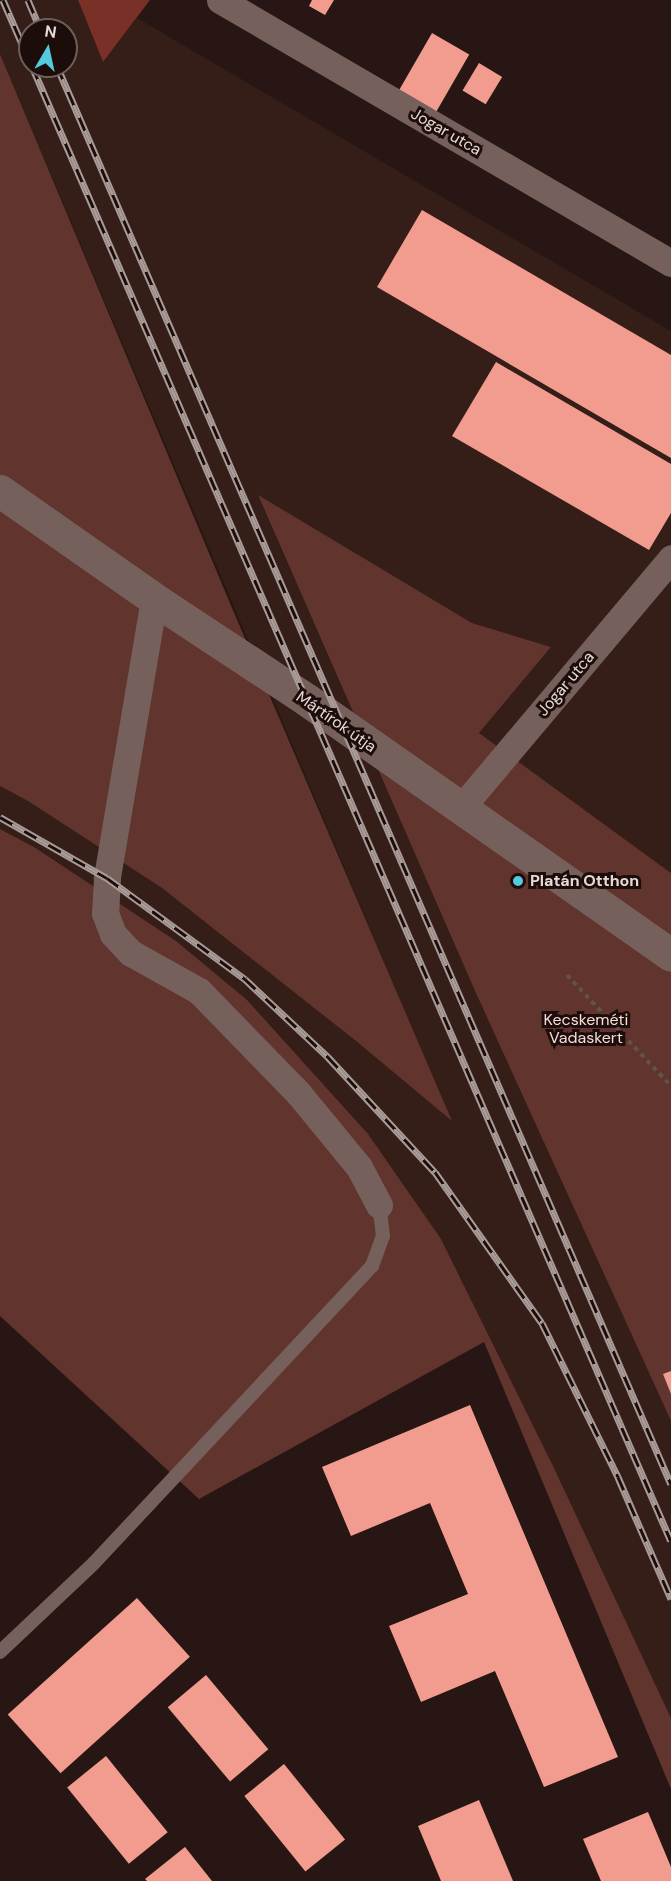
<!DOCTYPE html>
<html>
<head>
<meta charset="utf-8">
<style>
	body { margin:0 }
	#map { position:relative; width:671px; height:1881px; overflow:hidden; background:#271613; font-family:"DM Sans",sans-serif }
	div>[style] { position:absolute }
	.built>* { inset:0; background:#351d18 }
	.green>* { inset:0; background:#61342d }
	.forest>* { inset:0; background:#793026 }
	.building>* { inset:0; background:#f19c8e; transform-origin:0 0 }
	.path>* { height:4px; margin-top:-2px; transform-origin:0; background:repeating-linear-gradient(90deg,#62524f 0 4.5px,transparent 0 9px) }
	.lane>* { height:14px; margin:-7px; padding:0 7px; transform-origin:7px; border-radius:7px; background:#76605c }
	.street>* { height:27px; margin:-13.5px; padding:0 13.5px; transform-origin:13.5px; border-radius:13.5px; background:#76605c }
	.secondary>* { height:33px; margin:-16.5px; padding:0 16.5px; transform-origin:16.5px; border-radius:16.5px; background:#76605c }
	.rail>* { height:7px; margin-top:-3.5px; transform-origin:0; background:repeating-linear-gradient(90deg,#1d0d0a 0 14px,#a89b98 0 28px); box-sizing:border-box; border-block:2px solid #a89b98 }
	.dots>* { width:16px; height:16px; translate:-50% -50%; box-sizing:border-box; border:3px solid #1d0d0a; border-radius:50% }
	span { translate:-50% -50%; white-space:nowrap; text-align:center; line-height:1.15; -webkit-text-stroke:6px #1d0d0a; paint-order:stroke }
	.street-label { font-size:16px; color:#e6dad7 }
	.poi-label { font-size:16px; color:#e6dad7; font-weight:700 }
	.left { translate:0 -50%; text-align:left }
	.park-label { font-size:16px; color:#f5ded9 }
	.north { position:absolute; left:18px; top:18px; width:60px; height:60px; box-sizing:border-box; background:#1d0d0a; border:2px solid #6d5f5c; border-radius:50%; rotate:9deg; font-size:16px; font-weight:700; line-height:24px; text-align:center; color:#e6dad7 }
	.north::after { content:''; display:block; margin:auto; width:21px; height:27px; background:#54cade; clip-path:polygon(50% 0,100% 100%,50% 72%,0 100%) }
</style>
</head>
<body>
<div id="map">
	<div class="built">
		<div style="clip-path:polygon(evenodd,0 0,78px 0,103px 62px,137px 18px,671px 331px,671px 873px,479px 733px,551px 647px,472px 623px,258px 496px,475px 991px,671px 1421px,671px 1718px,554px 1468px,441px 1239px,34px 847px,0 829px,0 786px,28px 801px,162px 888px,356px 1041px,451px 1120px,0 54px,0 0,30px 30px,66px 30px,66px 66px,30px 66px,30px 30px)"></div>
	</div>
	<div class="green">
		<div style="clip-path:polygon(0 54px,232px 608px,452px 1121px,356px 1041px,162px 888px,28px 801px,0 786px)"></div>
		<div style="clip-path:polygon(258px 495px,472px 623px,551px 647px,479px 733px,671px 873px,671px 1421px,475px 991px)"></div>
		<div style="clip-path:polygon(0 829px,34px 847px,176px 941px,247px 1000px,368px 1134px,441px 1239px,554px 1468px,671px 1718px,671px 1789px,484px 1342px,199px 1499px,0 1316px)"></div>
	</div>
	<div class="forest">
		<div style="clip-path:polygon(78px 0,150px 0,103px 62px)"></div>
	</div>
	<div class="building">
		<div style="clip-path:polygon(312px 0,334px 0,325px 15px,309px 6px)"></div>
		<div style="left:432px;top:33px;width:43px;height:66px;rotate:30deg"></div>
		<div style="left:479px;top:63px;width:27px;height:32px;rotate:31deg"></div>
		<div style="clip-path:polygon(422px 210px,671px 355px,671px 458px,377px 287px)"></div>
		<div style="clip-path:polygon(496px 362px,671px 464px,671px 513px,649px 550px,452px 436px)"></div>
		<div style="clip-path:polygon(671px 1371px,671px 1394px,663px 1374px)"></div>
		<div style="clip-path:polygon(470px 1405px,618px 1757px,544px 1787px,495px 1671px,421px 1702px,389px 1626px,468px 1594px,430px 1503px,351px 1536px,322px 1467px)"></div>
		<div style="left:137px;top:1598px;width:79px;height:174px;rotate:48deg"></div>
		<div style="left:206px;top:1675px;width:97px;height:50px;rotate:50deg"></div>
		<div style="left:106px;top:1756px;width:98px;height:50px;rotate:51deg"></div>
		<div style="left:284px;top:1764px;width:97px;height:51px;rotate:51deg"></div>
		<div style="clip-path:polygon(479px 1800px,513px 1881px,441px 1881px,418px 1826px)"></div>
		<div style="clip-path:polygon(648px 1812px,671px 1867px,671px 1881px,601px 1881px,583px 1839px)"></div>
		<div style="clip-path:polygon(185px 1847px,212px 1881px,147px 1881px,145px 1879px)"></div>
	</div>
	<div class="path">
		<div style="left:567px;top:975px;width:152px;rotate:46.9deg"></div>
	</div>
	<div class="lane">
		<div style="left:0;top:1652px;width:129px;rotate:-43.4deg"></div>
		<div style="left:94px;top:1563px;width:407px;rotate:-46.9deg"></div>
		<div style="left:372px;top:1266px;width:32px;rotate:-70deg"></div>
		<div style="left:383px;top:1236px;width:31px;rotate:-97deg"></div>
	</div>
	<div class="street">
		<div style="left:220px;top:0;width:522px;rotate:30.25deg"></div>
		<div style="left:154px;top:599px;width:283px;rotate:99.6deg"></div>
		<div style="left:107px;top:878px;width:35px;rotate:93deg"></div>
		<div style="left:105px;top:913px;width:22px;rotate:69deg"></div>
		<div style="left:113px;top:934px;width:26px;rotate:47deg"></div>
		<div style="left:131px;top:953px;width:78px;rotate:29.2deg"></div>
		<div style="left:199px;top:991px;width:144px;rotate:45.8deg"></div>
		<div style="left:299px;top:1094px;width:94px;rotate:50.6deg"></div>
		<div style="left:359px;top:1167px;width:43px;rotate:62.2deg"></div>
		<div style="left:460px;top:809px;width:328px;rotate:-49.9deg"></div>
	</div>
	<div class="secondary">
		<div style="left:0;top:491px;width:188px;rotate:35deg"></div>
		<div style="left:154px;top:599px;width:183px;rotate:33.4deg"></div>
		<div style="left:307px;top:700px;width:444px;rotate:35deg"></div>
	</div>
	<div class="rail">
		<div style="left:3px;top:0;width:68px;rotate:66.5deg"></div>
		<div style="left:28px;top:0;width:33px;rotate:67deg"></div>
		<div style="left:32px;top:66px;width:1607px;rotate:66.58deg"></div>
		<div style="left:57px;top:66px;width:1545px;rotate:66.59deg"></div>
		<div style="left:0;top:817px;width:123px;rotate:29.7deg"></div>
		<div style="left:107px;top:878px;width:171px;rotate:36.2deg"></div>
		<div style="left:245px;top:979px;width:114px;rotate:43.2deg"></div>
		<div style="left:328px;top:1057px;width:157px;rotate:47.1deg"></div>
		<div style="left:435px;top:1172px;width:185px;rotate:54.7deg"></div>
		<div style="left:542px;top:1323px;width:172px;rotate:63.7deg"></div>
		<div style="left:618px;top:1477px;width:133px;rotate:66.5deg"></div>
	</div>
	<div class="dots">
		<div style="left:518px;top:881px;background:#54cade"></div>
	</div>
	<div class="street-label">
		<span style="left:446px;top:132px;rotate:30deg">Jogar utca</span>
		<span style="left:566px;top:684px;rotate:-50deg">Jogar utca</span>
		<span style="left:336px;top:722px;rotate:35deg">Mártírok útja</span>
	</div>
	<div class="poi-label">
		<span class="left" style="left:530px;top:881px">Platán Otthon</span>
	</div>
	<div class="park-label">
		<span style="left:586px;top:1029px">Kecskeméti<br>Vadaskert</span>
	</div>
	<div class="north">N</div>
</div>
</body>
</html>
